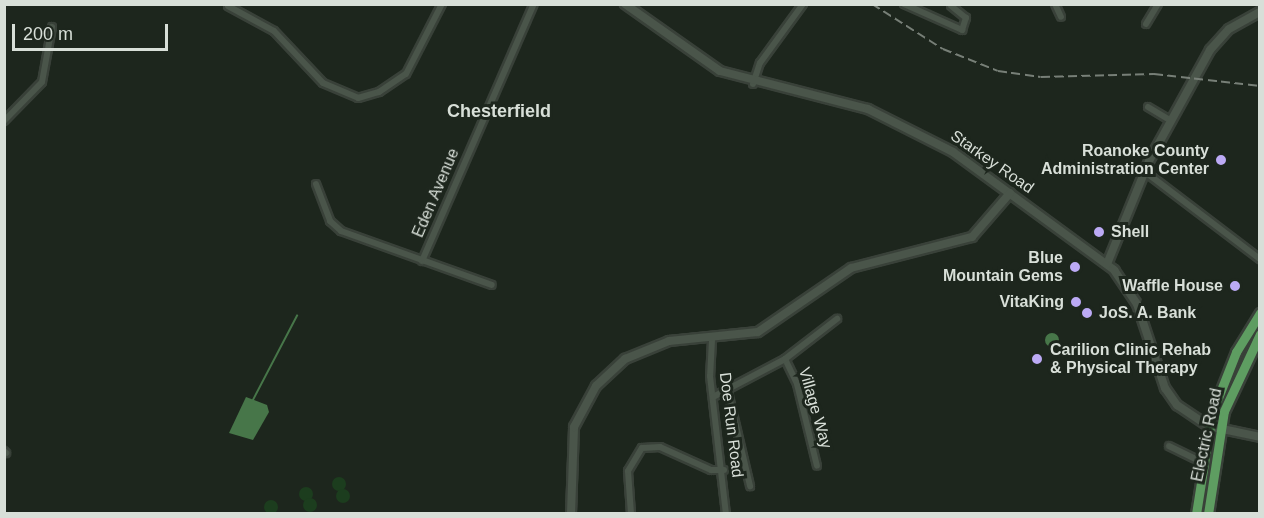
<!DOCTYPE html>
<html>
<head>
<meta charset="utf-8">
<style>
	body { margin:0 }
	#map { position:relative; width:1264px; height:518px; overflow:hidden; background:#1d261d; font-family:Helvetica,sans-serif }
	div>[style] { position:absolute }
	.green>* { inset:0; background:#1c3d1e }
	.round { border-radius:50% }
	.water>* { inset:0; background:#477649 }
	.stream>* { height:1.5px; margin:-0.75px; padding:0 0.75px; transform-origin:0.75px; border-radius:0.75px; background:#477649 }
	.roads { filter:drop-shadow(2px 0 #394139) drop-shadow(-2px 0 #394139) drop-shadow(0 2px #394139) drop-shadow(0 -2px #394139) }
	.street>* { height:6px; margin:-3px; padding:0 3px; transform-origin:3px; border-radius:3px; background:#4a554a }
	.secondary>* { height:8px; margin:-4px; padding:0 4px; transform-origin:4px; border-radius:4px; background:#4a554a }
	.primary>* { height:9px; margin:-4.5px; padding:0 4.5px; transform-origin:4.5px; border-radius:4.5px; background:#5e9d61 }
	.rail>* { height:1.5px; margin-top:-0.75px; transform-origin:0; background:repeating-linear-gradient(90deg,#777f77 0 9px,transparent 0 13.5px) }
	.dots>* { width:16px; height:16px; translate:-50% -50%; box-sizing:border-box; border:3px solid #1d261d; border-radius:50% }
	span { translate:-50% -50%; white-space:nowrap; text-align:center; line-height:1.15; -webkit-text-stroke:6px #1d261d; paint-order:stroke }
	.poi-label { font-size:16px; color:#d8dfd8; font-weight:700 }
	.right { translate:-100% -50%; text-align:right }
	.left { translate:0 -50%; text-align:left }
	.street-label { font-size:16px; color:#d8dfd8 }
	.neighbourhood-label { font-size:18px; color:#d8dfd8; font-weight:700 }
	.frame { position:absolute; inset:0; border:6px solid #d8dfd8; pointer-events:none }
	.scale { position:absolute; left:12px; top:24px; width:156px; height:27px; box-sizing:border-box; border:3px solid #d8dfd8; border-top:0; padding-left:8px; font-size:18px; line-height:21px; white-space:nowrap; color:#d8dfd8; -webkit-text-stroke:4px #1d261d; paint-order:stroke }
</style>
</head>
<body>
<div id="map">
	<div class="green">
		<div class="round" style="left:332px;top:477px;width:14px;height:14px"></div>
		<div class="round" style="left:299px;top:487px;width:14px;height:14px"></div>
		<div class="round" style="left:336px;top:489px;width:14px;height:14px"></div>
		<div class="round" style="left:303px;top:498px;width:14px;height:14px"></div>
		<div class="round" style="left:264px;top:500px;width:14px;height:14px"></div>
	</div>
	<div class="water">
		<div class="round" style="left:1045px;top:333px;width:14px;height:14px"></div>
		<div style="clip-path:polygon(246px 397px,267px 405px,269px 412px,253px 440px,229px 433px)"></div>
	</div>
	<div class="stream">
		<div style="left:253px;top:400px;width:95px;rotate:-62.4deg"></div>
	</div>
	<div class="roads">
		<div class="street">
			<div style="left:904px;top:4px;width:64px;rotate:24.1deg"></div>
			<div style="left:962px;top:30px;width:13px;rotate:-72deg"></div>
			<div style="left:966px;top:18px;width:19px;rotate:-141deg"></div>
			<div style="left:1055px;top:4px;width:14px;rotate:65deg"></div>
			<div style="left:228px;top:6px;width:52px;rotate:28.5deg"></div>
			<div style="left:274px;top:31px;width:71px;rotate:46.7deg"></div>
			<div style="left:323px;top:83px;width:38px;rotate:23deg"></div>
			<div style="left:358px;top:98px;width:22px;rotate:-16deg"></div>
			<div style="left:379px;top:92px;width:32px;rotate:-34deg"></div>
			<div style="left:406px;top:74px;width:79px;rotate:-62.8deg"></div>
			<div style="left:1146px;top:24px;width:23px;rotate:-59deg"></div>
			<div style="left:753px;top:84px;width:22px;rotate:-72deg"></div>
			<div style="left:760px;top:63px;width:73px;rotate:-53.9deg"></div>
			<div style="left:1148px;top:107px;width:27px;rotate:31deg"></div>
			<div style="left:4px;top:121px;width:54px;rotate:-45.7deg"></div>
			<div style="left:42px;top:82px;width:56px;rotate:-79.7deg"></div>
			<div style="left:1144px;top:171px;width:146px;rotate:37.2deg"></div>
			<div style="left:316px;top:184px;width:40px;rotate:69deg"></div>
			<div style="left:330px;top:221px;width:15px;rotate:42deg"></div>
			<div style="left:341px;top:231px;width:160px;rotate:19.7deg"></div>
			<div style="left:422px;top:261px;width:280px;rotate:-66.5deg"></div>
			<div style="left:712px;top:340px;width:36px;rotate:93deg"></div>
			<div style="left:710px;top:376px;width:139px;rotate:83.4deg"></div>
			<div style="left:785px;top:359px;width:28px;rotate:64deg"></div>
			<div style="left:797px;top:384px;width:84px;rotate:76.3deg"></div>
			<div style="left:728px;top:392px;width:97px;rotate:76.8deg"></div>
			<div style="left:713px;top:397px;width:81px;rotate:-27.8deg"></div>
			<div style="left:785px;top:359px;width:66px;rotate:-37.6deg"></div>
			<div style="left:1169px;top:446px;width:34px;rotate:26deg"></div>
			<div style="left:4px;top:451px;width:3px;rotate:45deg"></div>
			<div style="left:631px;top:514px;width:43px;rotate:-94deg"></div>
			<div style="left:628px;top:471px;width:27px;rotate:-59deg"></div>
			<div style="left:642px;top:448px;width:18px;rotate:-3deg"></div>
			<div style="left:660px;top:447px;width:56px;rotate:24.3deg"></div>
			<div style="left:711px;top:470px;width:13px"></div>
		</div>
		<div class="secondary">
			<div style="left:625px;top:4px;width:116px;rotate:35.2deg"></div>
			<div style="left:720px;top:71px;width:153px;rotate:14.4deg"></div>
			<div style="left:868px;top:109px;width:95px;rotate:26.8deg"></div>
			<div style="left:953px;top:152px;width:200px;rotate:36.2deg"></div>
			<div style="left:1114px;top:270px;width:41px;rotate:55.9deg"></div>
			<div style="left:1137px;top:304px;width:89px;rotate:71.6deg"></div>
			<div style="left:1165px;top:388px;width:21px;rotate:55deg"></div>
			<div style="left:1177px;top:405px;width:37px;rotate:34deg"></div>
			<div style="left:1208px;top:426px;width:53px;rotate:11.9deg"></div>
			<div style="left:1107px;top:264px;width:111px;rotate:-67.8deg"></div>
			<div style="left:1149px;top:161px;width:127px;rotate:-61.2deg"></div>
			<div style="left:1210px;top:50px;width:28px;rotate:-48deg"></div>
			<div style="left:1229px;top:29px;width:35px;rotate:-29deg"></div>
			<div style="left:571px;top:514px;width:87px;rotate:-88deg"></div>
			<div style="left:574px;top:427px;width:47px;rotate:-61.8deg"></div>
			<div style="left:596px;top:386px;width:40px;rotate:-43deg"></div>
			<div style="left:625px;top:359px;width:48px;rotate:-22.2deg"></div>
			<div style="left:669px;top:341px;width:89px;rotate:-5.8deg"></div>
			<div style="left:758px;top:332px;width:113px;rotate:-34.5deg"></div>
			<div style="left:851px;top:268px;width:125px;rotate:-14.4deg"></div>
			<div style="left:972px;top:237px;width:58px;rotate:-49.2deg"></div>
		</div>
		<div class="primary">
			<div style="left:1196px;top:514px;width:102px;rotate:-81deg"></div>
			<div style="left:1212px;top:413px;width:66px;rotate:-68.5deg"></div>
			<div style="left:1236px;top:352px;width:46px;rotate:-58.4deg"></div>
			<div style="left:1208px;top:514px;width:104px;rotate:-81.2deg"></div>
			<div style="left:1224px;top:411px;width:85px;rotate:-64.9deg"></div>
		</div>
	</div>
	<div class="rail">
		<div style="left:872px;top:4px;width:84px;rotate:32.4deg"></div>
		<div style="left:943px;top:49px;width:59px;rotate:21.8deg"></div>
		<div style="left:998px;top:71px;width:43px;rotate:7.9deg"></div>
		<div style="left:1041px;top:77px;width:113px;rotate:-1.5deg"></div>
		<div style="left:1154px;top:74px;width:107px;rotate:6.5deg"></div>
	</div>
	<div class="dots">
		<div style="left:1221px;top:160px;background:#bcaaf5"></div>
		<div style="left:1099px;top:232px;background:#bcaaf5"></div>
		<div style="left:1075px;top:267px;background:#bcaaf5"></div>
		<div style="left:1235px;top:286px;background:#bcaaf5"></div>
		<div style="left:1076px;top:302px;background:#bcaaf5"></div>
		<div style="left:1087px;top:313px;background:#bcaaf5"></div>
		<div style="left:1037px;top:359px;background:#bcaaf5"></div>
	</div>
	<div class="poi-label">
		<span class="right" style="left:1209px;top:160px">Roanoke County<br>Administration Center</span>
		<span class="left" style="left:1111px;top:232px">Shell</span>
		<span class="right" style="left:1063px;top:267px">Blue<br>Mountain Gems</span>
		<span class="right" style="left:1223px;top:286px">Waffle House</span>
		<span class="right" style="left:1064px;top:302px">VitaKing</span>
		<span class="left" style="left:1099px;top:313px">JoS. A. Bank</span>
		<span class="left" style="left:1050px;top:359px">Carilion Clinic Rehab<br>&amp; Physical Therapy</span>
	</div>
	<div class="street-label">
		<span style="left:992px;top:162px;rotate:35deg">Starkey Road</span>
		<span style="left:436px;top:193px;rotate:-67deg">Eden Avenue</span>
		<span style="left:815px;top:408px;rotate:74deg">Village Way</span>
		<span style="left:731px;top:425px;rotate:83deg">Doe Run Road</span>
		<span style="left:1207px;top:435px;rotate:-78deg">Electric Road</span>
	</div>
	<div class="neighbourhood-label">
		<span style="left:499px;top:111px">Chesterfield</span>
	</div>
	<div class="frame"></div>
	<div class="scale">200 m</div>
</div>
</body>
</html>
